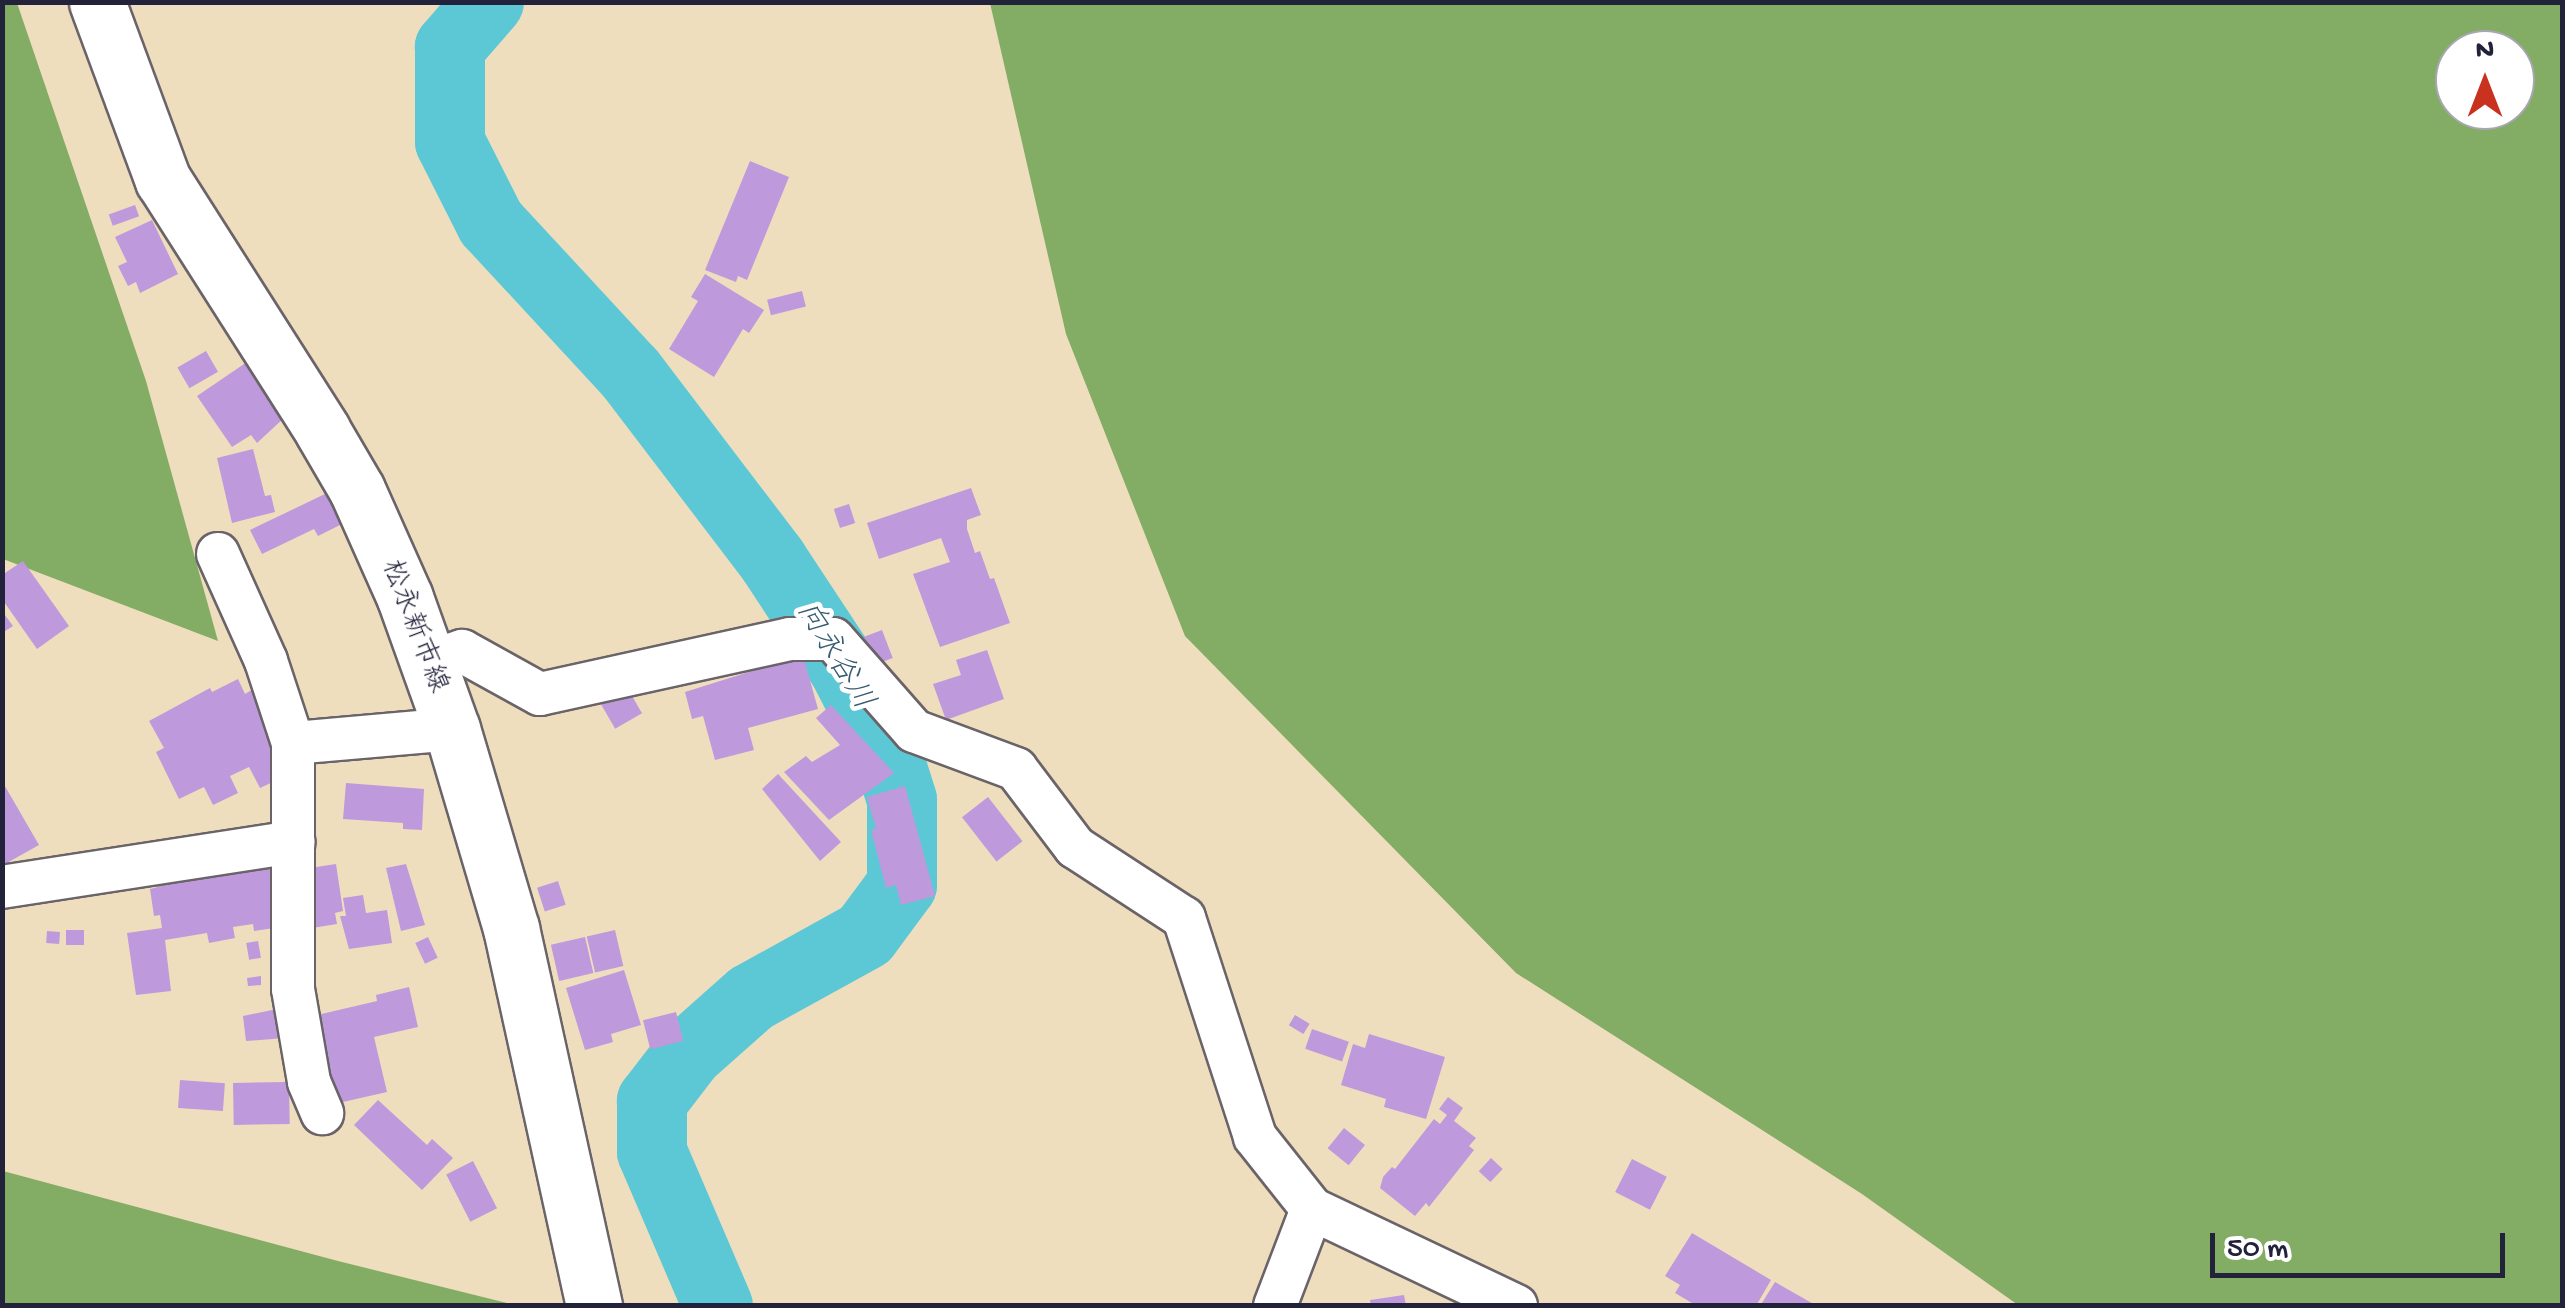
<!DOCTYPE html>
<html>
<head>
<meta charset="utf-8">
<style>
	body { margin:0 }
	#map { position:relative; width:2565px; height:1308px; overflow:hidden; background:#efdebe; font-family:"Gochi Hand","Klee One",sans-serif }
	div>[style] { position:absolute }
	.forest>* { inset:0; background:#83ac64 }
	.river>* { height:70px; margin:-35px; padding:0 35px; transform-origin:35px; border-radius:35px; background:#5dc8d5 }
	.building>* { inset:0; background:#be99dc; transform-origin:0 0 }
	.roads { filter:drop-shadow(2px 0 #6a6469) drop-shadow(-2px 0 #6a6469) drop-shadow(0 2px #6a6469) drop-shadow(0 -2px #6a6469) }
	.street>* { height:42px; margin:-21px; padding:0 21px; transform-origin:21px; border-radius:21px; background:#fff }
	.secondary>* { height:55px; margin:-27.5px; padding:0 27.5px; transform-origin:27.5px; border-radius:27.5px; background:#fff }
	span { translate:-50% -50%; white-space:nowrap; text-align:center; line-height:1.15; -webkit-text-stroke:9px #fff; paint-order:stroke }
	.street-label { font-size:28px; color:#22223b }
	.water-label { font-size:30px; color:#375c71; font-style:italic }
	.frame { position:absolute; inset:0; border:5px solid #22223b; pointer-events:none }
	.north { position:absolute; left:2435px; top:30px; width:100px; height:100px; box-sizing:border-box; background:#fff; border:2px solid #a7a7b1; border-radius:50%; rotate:0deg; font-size:28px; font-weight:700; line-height:40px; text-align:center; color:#22223b }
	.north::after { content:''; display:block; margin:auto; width:35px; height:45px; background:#c8321e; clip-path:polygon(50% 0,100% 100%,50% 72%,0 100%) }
	.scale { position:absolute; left:2210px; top:1233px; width:295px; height:45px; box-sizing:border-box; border:5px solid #22223b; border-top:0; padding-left:12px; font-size:30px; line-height:35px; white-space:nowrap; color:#22223b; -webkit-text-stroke:8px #fff; paint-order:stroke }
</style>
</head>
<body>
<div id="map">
	<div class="forest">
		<div style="clip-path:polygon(2px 3px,17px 3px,146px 381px,218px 641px,3px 559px)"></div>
		<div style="clip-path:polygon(evenodd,990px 3px,2562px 3px,2562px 1305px,2018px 1305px,1862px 1194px,1516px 973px,1185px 636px,1066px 334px,990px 3px,2455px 50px,2515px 50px,2515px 110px,2455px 110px,2455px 50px)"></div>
		<div style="clip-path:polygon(3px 1171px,338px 1261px,515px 1305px,3px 1305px)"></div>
	</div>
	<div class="river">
		<div style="left:489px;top:2px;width:60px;rotate:130.9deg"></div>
		<div style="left:450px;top:47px;width:95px;rotate:90deg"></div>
		<div style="left:450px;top:142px;width:91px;rotate:63.2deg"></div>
		<div style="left:491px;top:223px;width:205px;rotate:47.2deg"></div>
		<div style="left:630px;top:373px;width:236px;rotate:52.7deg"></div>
		<div style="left:773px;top:561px;width:127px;rotate:56.6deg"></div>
		<div style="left:843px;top:667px;width:96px;rotate:62.6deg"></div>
		<div style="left:887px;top:752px;width:50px;rotate:72.6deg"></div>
		<div style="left:902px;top:800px;width:85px;rotate:90deg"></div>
		<div style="left:902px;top:885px;width:62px;rotate:126.5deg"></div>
		<div style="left:865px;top:935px;width:130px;rotate:151.1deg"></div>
		<div style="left:751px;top:998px;width:83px;rotate:138.4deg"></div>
		<div style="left:689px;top:1053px;width:61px;rotate:127.6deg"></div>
		<div style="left:652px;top:1101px;width:51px;rotate:90deg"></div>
		<div style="left:652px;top:1152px;width:168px;rotate:66.8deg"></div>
	</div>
	<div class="building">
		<div style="clip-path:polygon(750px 161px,789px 177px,747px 280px,738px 276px,736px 282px,705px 270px)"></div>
		<div style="left:135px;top:205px;width:12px;height:28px;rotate:70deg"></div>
		<div style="clip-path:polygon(152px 220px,178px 274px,140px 293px,136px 282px,128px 286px,118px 266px,127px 262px,115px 237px)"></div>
		<div style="clip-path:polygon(705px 274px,764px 310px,749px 333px,743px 329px,714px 377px,669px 349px,698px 301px,691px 297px)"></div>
		<div style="left:802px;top:291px;width:16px;height:36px;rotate:76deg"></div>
		<div style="left:206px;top:351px;width:24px;height:33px;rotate:60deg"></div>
		<div style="clip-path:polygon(247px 362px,285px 417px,257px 443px,251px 435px,232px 447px,197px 396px)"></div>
		<div style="clip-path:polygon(253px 449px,265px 496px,271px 495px,275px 512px,232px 523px,217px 458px)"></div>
		<div style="clip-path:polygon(971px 488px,981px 515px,967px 520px,967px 529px,975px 553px,980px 551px,990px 579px,994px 578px,1010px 623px,940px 647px,913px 574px,950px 562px,941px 538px,879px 559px,867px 523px)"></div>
		<div style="clip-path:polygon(327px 493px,342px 524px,318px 536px,314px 529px,262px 554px,250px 530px)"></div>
		<div style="left:849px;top:504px;width:20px;height:16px;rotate:72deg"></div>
		<div style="clip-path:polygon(23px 561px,69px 626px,37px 649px,2px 599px,2px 575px)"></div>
		<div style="clip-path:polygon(2px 611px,13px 626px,2px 633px)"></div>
		<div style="left:882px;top:630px;width:30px;height:19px;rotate:69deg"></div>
		<div style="clip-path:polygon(987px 650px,1004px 699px,946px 720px,933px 684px,961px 675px,956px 660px)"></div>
		<div style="clip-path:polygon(803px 655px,818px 709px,748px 728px,754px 750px,715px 760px,703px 716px,692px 719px,685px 692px)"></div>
		<div style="clip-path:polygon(238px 679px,245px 694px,255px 688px,282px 718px,264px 726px,275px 749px,271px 751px,278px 767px,271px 770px,275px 781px,260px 788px,249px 767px,230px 776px,238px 793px,213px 805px,204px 787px,179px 799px,156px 752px,164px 748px,149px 721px,210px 688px,212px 692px)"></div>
		<div style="left:628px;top:689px;width:28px;height:31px;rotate:60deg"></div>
		<div style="clip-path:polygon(831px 705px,894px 773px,829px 820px,784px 772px,806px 756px,812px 762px,840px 745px,816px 718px)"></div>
		<div style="clip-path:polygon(778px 774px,841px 842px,820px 861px,762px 789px)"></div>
		<div style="clip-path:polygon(2px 781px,39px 845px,5px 864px,2px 859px)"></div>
		<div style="clip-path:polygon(346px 783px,424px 789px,422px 830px,403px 829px,403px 823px,343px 819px)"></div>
		<div style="clip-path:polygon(905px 786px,935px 896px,901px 905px,896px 885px,886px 888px,871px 830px,876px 829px,867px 797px)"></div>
		<div style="left:988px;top:797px;width:56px;height:33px;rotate:52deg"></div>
		<div style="clip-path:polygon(272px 858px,279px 900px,271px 901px,274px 928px,254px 931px,253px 924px,233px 927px,235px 938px,209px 943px,207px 933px,165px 940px,171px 991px,136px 995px,127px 933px,162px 928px,160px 915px,154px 916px,150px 889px,158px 887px,157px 874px)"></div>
		<div style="clip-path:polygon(336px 864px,343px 911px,335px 913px,337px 924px,312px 928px,303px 869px)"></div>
		<div style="clip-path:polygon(406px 864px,425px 925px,401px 931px,386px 868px)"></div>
		<div style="left:558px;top:881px;width:25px;height:22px;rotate:72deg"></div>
		<div style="clip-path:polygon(363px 895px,366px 913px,387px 910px,392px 943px,349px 949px,340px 916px,346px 916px,343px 898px)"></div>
		<div style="left:66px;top:930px;width:18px;height:15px"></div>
		<div style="left:615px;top:930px;width:37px;height:29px;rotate:77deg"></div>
		<div style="left:47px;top:931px;width:13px;height:12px;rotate:4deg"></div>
		<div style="left:428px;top:937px;width:23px;height:14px;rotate:65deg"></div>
		<div style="left:585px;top:937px;width:37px;height:35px;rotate:77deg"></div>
		<div style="left:258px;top:941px;width:17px;height:12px;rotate:80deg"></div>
		<div style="clip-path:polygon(624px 970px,641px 1025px,611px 1034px,613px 1042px,585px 1050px,566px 988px)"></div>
		<div style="clip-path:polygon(261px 976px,261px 985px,248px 986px,247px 978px)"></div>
		<div style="clip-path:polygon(409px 987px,418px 1027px,374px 1037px,387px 1092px,334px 1104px,313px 1016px,377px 1001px,376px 995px)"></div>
		<div style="clip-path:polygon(282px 1008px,285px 1038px,246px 1041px,243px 1016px)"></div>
		<div style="left:676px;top:1012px;width:30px;height:34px;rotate:76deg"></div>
		<div style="left:1295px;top:1015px;width:17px;height:12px;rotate:31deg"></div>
		<div style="left:1312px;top:1029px;width:39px;height:21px;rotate:19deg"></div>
		<div style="clip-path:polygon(1369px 1034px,1445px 1057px,1426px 1119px,1384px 1107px,1386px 1099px,1341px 1085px,1353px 1044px,1365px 1048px)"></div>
		<div style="left:180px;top:1080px;width:45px;height:28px;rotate:4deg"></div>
		<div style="left:289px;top:1082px;width:42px;height:56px;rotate:89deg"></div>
		<div style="clip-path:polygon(1448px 1097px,1463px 1108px,1454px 1121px,1476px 1138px,1469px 1146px,1474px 1150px,1429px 1207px,1426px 1203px,1415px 1216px,1380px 1188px,1383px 1177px,1392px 1167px,1395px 1169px,1434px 1119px,1440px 1124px,1447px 1115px,1439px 1109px)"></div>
		<div style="clip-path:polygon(378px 1100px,427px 1145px,432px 1139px,453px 1158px,422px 1190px,354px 1125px)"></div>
		<div style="left:1344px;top:1128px;width:27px;height:26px;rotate:39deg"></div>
		<div style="left:1491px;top:1158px;width:16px;height:18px;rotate:43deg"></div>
		<div style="left:1632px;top:1159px;width:39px;height:37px;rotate:27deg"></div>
		<div style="left:473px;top:1161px;width:53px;height:30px;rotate:63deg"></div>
		<div style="clip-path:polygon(1692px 1233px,1771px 1280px,1756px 1306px,1697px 1306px,1675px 1293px,1680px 1285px,1665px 1276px)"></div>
		<div style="clip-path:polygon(1775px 1282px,1817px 1306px,1760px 1306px)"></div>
		<div style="clip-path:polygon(1404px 1295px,1406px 1306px,1371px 1306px,1370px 1300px)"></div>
	</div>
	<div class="roads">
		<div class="street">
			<div style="left:218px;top:554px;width:117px;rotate:65.8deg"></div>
			<div style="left:266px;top:661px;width:86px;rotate:71.8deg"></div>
			<div style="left:293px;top:743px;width:246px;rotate:90deg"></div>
			<div style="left:293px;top:989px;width:94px;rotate:80.2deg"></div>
			<div style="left:309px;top:1082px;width:34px;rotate:67deg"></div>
			<div style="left:428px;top:662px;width:36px;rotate:-18deg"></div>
			<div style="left:462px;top:651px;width:89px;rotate:28.9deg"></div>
			<div style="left:540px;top:694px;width:256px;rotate:-12.4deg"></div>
			<div style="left:790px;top:639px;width:43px"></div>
			<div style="left:833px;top:639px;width:123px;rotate:48.6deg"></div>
			<div style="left:914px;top:731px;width:109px;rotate:20.4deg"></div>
			<div style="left:1016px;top:769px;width:98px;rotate:52.9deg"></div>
			<div style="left:1075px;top:847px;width:130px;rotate:33.1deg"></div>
			<div style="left:1184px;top:918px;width:230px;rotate:72deg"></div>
			<div style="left:1255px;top:1137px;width:92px;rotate:51.6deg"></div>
			<div style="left:1312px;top:1209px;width:226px;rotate:25.4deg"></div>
			<div style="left:293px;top:743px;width:160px;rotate:-5deg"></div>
			<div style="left:2px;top:887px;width:295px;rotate:-8.8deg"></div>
			<div style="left:1275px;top:1306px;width:104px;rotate:-69.1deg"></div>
		</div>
		<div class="secondary">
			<div style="left:97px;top:2px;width:190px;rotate:69.7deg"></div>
			<div style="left:163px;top:180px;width:296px;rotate:57.5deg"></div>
			<div style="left:322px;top:430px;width:69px;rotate:59.7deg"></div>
			<div style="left:357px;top:490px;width:118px;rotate:66deg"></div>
			<div style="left:405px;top:598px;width:139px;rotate:70.3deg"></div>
			<div style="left:452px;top:729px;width:208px;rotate:73.5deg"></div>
			<div style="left:511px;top:928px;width:387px;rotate:77.6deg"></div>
		</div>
	</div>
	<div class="street-label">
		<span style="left:413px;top:627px;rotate:69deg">松永新市線</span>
	</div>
	<div class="water-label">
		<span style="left:833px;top:657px;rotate:59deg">向永谷川</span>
	</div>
	<div class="frame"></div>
	<div class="north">N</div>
	<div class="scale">50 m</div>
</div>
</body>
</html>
